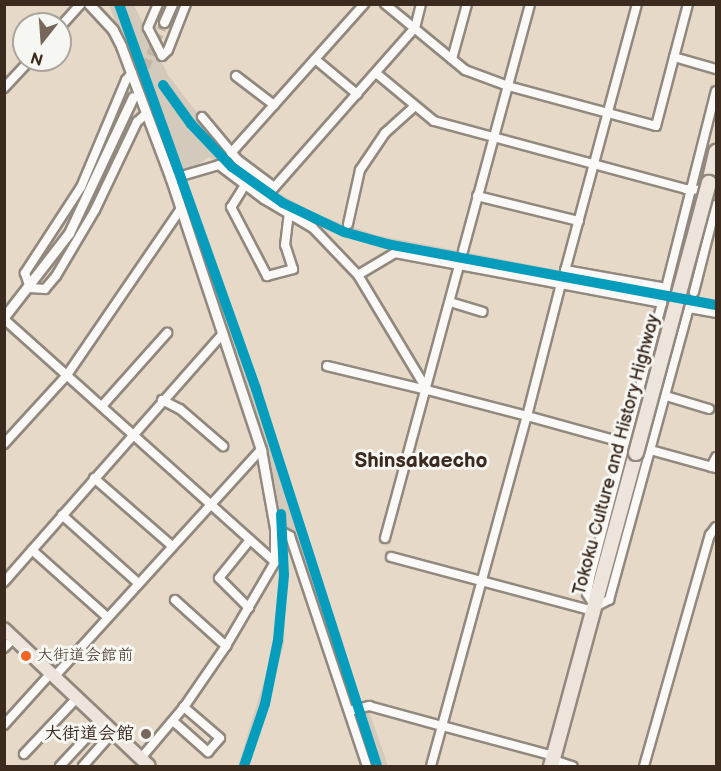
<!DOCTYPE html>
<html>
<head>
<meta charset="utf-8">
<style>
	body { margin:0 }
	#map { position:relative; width:721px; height:771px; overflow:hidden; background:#e6d9c8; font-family:"Balsamiq Sans","Klee One",sans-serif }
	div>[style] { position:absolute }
	.industrial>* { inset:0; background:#d4cabc; transform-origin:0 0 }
	.tertiary-tunnel>* { height:9px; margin-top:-4.5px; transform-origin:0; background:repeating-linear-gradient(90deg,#c4b6a6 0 9px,transparent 0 13.5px) }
	.roads { filter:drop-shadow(2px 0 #91887e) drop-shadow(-2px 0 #91887e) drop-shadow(0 2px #91887e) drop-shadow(0 -2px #91887e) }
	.minor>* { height:8px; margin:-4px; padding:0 4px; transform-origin:4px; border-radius:4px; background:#fbf9f7 }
	.tertiary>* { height:9px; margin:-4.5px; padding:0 4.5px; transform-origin:4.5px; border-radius:4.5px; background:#fbf9f7 }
	.primary>* { height:12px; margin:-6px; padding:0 6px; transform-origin:6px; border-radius:6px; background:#ede4db }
	.trunk>* { height:14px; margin:-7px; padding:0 7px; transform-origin:7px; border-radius:7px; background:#ede4db }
	.bridges { filter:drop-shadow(2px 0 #91887e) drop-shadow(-2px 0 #91887e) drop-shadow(0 2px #91887e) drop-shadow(0 -2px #91887e) }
	.trunk-bridge>* { height:14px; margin:-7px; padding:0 7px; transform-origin:7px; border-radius:7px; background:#ede4db }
	.rail-1>* { height:10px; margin:-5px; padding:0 5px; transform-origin:5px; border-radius:5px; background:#069cbc }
	.dots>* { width:16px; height:16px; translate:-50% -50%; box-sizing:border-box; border:3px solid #f6f6f2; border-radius:50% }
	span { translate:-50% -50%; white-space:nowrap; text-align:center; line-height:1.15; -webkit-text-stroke:6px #f6f6f2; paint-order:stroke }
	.bus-label { font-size:16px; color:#3b2a1e }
	.left { translate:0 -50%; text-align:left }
	.street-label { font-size:18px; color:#3b2a1e }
	.poi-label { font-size:18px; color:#3b2a1e; font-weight:700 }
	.right { translate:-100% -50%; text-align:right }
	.quarter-label { font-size:21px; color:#3b2a1e; font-weight:700 }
	.frame { position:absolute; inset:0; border:6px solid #3b2a1e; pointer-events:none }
	.north { position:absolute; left:12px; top:12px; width:60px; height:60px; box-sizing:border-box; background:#f6f6f2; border:2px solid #aba49d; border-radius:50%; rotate:197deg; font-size:16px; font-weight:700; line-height:24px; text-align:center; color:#3b2a1e }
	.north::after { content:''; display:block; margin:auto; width:21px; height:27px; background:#77675a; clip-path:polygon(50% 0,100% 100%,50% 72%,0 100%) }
</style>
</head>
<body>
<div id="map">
	<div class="industrial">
		<div style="clip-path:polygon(109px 5px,134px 5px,168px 75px,234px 161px,268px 187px,264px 193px,209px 157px,191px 170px,172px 173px)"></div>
		<div style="clip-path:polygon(186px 179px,362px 704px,359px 705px,350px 704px,294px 535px,280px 526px,276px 517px,268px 462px,247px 390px,175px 184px)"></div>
		<div style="clip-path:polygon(275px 191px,318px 215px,376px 235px,563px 271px,560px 281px,367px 243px,303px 218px,269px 198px)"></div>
		<div style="left:567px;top:272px;width:152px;height:9px;rotate:11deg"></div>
		<div style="clip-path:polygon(278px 532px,288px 539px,284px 644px,252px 757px,248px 766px,238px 766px,271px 658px,279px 591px)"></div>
		<div style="clip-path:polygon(363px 709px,369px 711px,388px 766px,370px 766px,353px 716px)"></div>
	</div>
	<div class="tertiary-tunnel">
		<div style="left:135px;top:92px;width:76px;rotate:-67.5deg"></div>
	</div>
	<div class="roads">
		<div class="minor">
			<div style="left:158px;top:4px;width:26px;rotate:113deg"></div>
			<div style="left:148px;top:28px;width:31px;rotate:63deg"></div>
			<div style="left:162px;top:56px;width:8px;rotate:-45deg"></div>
			<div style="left:168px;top:50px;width:49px;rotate:-68.6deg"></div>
			<div style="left:385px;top:4px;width:104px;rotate:39.5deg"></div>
			<div style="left:465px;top:70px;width:46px;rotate:20.4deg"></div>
			<div style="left:508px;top:86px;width:153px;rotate:15.1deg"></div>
			<div style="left:656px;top:126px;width:126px;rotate:-75.3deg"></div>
			<div style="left:637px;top:4px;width:276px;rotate:105.1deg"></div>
			<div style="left:565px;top:270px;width:103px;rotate:10.1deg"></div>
			<div style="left:666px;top:288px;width:203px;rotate:-75.8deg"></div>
			<div style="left:60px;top:27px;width:31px;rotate:-48deg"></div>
			<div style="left:674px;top:57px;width:44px;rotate:15.9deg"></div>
			<div style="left:315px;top:59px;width:55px;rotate:39.8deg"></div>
			<div style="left:452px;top:59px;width:57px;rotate:-74.7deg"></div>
			<div style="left:132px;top:73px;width:9px;rotate:131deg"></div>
			<div style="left:126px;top:80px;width:116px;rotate:112.8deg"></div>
			<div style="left:81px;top:187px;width:103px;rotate:123.1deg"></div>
			<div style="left:25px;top:273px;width:16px;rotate:72deg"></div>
			<div style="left:30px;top:288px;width:15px;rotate:4deg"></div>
			<div style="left:45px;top:289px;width:17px;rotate:-50deg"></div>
			<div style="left:56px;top:276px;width:77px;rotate:-59.4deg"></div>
			<div style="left:95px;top:210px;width:98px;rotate:-64.5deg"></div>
			<div style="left:137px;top:122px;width:13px;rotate:-42deg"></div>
			<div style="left:376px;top:73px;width:75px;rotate:39.6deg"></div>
			<div style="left:434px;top:121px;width:261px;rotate:15.1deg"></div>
			<div style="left:686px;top:189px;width:30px;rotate:4deg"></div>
			<div style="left:236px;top:76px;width:48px;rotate:37.3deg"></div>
			<div style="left:4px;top:88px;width:38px;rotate:-47deg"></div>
			<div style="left:202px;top:117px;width:56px;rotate:50.1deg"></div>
			<div style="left:238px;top:160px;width:45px;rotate:36.9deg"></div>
			<div style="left:231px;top:153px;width:200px;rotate:-48.2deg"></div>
			<div style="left:171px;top:179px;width:50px;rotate:-16.3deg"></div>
			<div style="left:219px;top:165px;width:56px;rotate:37.1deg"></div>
			<div style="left:264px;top:199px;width:57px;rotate:30.6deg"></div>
			<div style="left:313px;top:228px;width:65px;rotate:46.2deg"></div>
			<div style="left:358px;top:275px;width:134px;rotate:59deg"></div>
			<div style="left:427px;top:390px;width:103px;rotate:14.6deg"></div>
			<div style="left:527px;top:416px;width:136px;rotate:-75.6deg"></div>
			<div style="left:245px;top:185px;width:26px;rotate:122deg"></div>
			<div style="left:231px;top:207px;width:78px;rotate:62.4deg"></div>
			<div style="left:267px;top:276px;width:27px;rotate:-15deg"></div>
			<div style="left:293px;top:269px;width:25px;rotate:-108deg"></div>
			<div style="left:285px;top:245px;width:31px;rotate:-83deg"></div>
			<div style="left:477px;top:196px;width:105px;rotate:13.8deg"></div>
			<div style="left:264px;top:199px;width:228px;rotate:-48.6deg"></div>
			<div style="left:415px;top:28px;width:25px;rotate:-76deg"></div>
			<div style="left:348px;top:224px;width:55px;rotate:-77.5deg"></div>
			<div style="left:360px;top:170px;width:45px;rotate:-56deg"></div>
			<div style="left:385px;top:133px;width:40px;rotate:-42deg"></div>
			<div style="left:463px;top:251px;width:256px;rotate:-74.8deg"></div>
			<div style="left:358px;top:275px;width:43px;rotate:-30.7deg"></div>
			<div style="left:395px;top:253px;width:272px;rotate:10.6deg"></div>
			<div style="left:662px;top:303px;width:279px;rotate:104.7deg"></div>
			<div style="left:591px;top:573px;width:21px;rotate:101deg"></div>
			<div style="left:587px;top:594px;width:15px;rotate:58deg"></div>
			<div style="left:595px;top:607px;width:16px;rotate:-27deg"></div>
			<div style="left:609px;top:600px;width:303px;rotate:-74.7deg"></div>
			<div style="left:689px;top:308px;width:27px;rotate:10deg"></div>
			<div style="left:694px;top:292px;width:90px;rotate:-75.8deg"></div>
			<div style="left:450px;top:302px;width:34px;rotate:17deg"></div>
			<div style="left:4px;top:319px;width:364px;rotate:41.9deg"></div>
			<div style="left:275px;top:562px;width:97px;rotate:120.3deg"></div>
			<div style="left:226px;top:646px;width:74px;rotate:124.5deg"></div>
			<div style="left:184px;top:707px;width:67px;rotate:130.1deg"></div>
			<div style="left:327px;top:366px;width:103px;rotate:13.5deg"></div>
			<div style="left:666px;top:396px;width:45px;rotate:16.8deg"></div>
			<div style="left:162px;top:400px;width:20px;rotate:27deg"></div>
			<div style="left:180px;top:409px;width:57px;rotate:40.7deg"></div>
			<div style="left:102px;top:406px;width:98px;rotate:-48.3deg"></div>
			<div style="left:4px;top:444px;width:93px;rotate:-47.6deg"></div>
			<div style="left:67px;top:375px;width:200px;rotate:-55.6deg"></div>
			<div style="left:711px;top:467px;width:11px;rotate:-63deg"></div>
			<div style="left:94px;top:478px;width:102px;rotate:41deg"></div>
			<div style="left:62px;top:515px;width:101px;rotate:41.8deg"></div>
			<div style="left:385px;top:538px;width:283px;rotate:-74.8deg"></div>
			<div style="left:32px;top:550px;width:101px;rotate:41.8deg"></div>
			<div style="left:391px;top:557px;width:210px;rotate:14.9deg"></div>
			<div style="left:275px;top:562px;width:34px;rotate:-90deg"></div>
			<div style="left:275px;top:528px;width:17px;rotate:28deg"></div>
			<div style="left:290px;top:536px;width:243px;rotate:71.5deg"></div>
			<div style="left:4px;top:582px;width:331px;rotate:-48.6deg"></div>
			<div style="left:175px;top:600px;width:69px;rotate:42deg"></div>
			<div style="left:249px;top:608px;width:42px;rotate:-135deg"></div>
			<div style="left:219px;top:578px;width:49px;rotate:-50.8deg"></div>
			<div style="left:4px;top:648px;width:14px;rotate:-45deg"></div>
			<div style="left:55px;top:676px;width:306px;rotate:-47.7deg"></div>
			<div style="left:349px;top:711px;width:21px;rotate:-14deg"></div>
			<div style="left:369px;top:706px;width:76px;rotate:15.3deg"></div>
			<div style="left:442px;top:726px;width:41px;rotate:105.4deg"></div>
			<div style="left:173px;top:721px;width:47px;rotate:41.5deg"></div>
			<div style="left:208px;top:752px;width:18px;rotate:-49deg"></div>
			<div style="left:220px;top:738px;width:48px;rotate:-139.3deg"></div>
			<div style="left:4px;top:725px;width:70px;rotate:-47.9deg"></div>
			<div style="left:24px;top:754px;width:77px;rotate:-46.6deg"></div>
			<div style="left:554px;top:756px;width:116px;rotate:-165deg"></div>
			<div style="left:442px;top:726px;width:321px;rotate:-74.7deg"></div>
			<div style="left:527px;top:416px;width:196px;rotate:15.4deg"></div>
			<div style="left:60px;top:766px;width:62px;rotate:-47deg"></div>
			<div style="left:83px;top:766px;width:45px;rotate:-48.6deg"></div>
			<div style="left:644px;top:766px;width:240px;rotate:-74.1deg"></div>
			<div style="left:710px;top:535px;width:10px;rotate:-53deg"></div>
		</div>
		<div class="tertiary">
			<div style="left:89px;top:4px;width:35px;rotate:47deg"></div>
			<div style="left:113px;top:30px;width:18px;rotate:63deg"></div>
			<div style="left:121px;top:46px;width:142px;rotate:69.4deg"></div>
			<div style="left:171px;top:179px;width:286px;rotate:71.6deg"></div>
			<div style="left:261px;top:450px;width:79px;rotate:79.8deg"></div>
			<div style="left:164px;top:22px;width:20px;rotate:-66deg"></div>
			<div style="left:4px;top:317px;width:106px;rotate:-52.3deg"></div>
			<div style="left:69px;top:233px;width:150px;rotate:-64.8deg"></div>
			<div style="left:553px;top:760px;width:20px;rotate:18deg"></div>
		</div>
		<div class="primary">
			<div style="left:4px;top:629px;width:199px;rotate:43.4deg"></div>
		</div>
		<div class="trunk">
			<div style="left:709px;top:183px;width:32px;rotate:-77deg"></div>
			<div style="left:551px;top:766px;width:324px;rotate:-74.8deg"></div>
		</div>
	</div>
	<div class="bridges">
		<div class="trunk-bridge">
			<div style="left:636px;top:453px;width:280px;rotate:-74.9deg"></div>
		</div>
	</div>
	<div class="rail-1">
		<div style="left:119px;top:4px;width:409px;rotate:70.4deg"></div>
		<div style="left:256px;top:389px;width:396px;rotate:72.2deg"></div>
		<div style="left:163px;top:85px;width:48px;rotate:54.3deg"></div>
		<div style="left:191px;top:124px;width:59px;rotate:46.4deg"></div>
		<div style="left:232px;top:167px;width:62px;rotate:35.2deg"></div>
		<div style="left:283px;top:203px;width:68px;rotate:25.4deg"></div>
		<div style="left:344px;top:232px;width:45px;rotate:15.6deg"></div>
		<div style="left:387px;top:244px;width:335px;rotate:10.5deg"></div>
		<div style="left:244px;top:766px;width:65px;rotate:-71.3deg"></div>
		<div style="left:265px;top:704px;width:65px;rotate:-78.5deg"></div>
		<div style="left:278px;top:640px;width:65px;rotate:-84.7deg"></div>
		<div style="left:284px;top:575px;width:61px;rotate:-92.8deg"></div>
	</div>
	<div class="dots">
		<div style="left:26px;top:656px;background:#f26522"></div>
		<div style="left:146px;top:734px;background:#77675a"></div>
	</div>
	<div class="bus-label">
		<span class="left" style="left:37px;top:656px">大街道会館前</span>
	</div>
	<div class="street-label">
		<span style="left:617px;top:455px;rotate:-75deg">Tokoku Culture and History Highway</span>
	</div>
	<div class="poi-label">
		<span class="right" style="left:134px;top:734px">大街道会館</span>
	</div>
	<div class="quarter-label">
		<span style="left:421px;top:461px">Shinsakaecho</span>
	</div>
	<div class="frame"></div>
	<div class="north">N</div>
</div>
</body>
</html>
